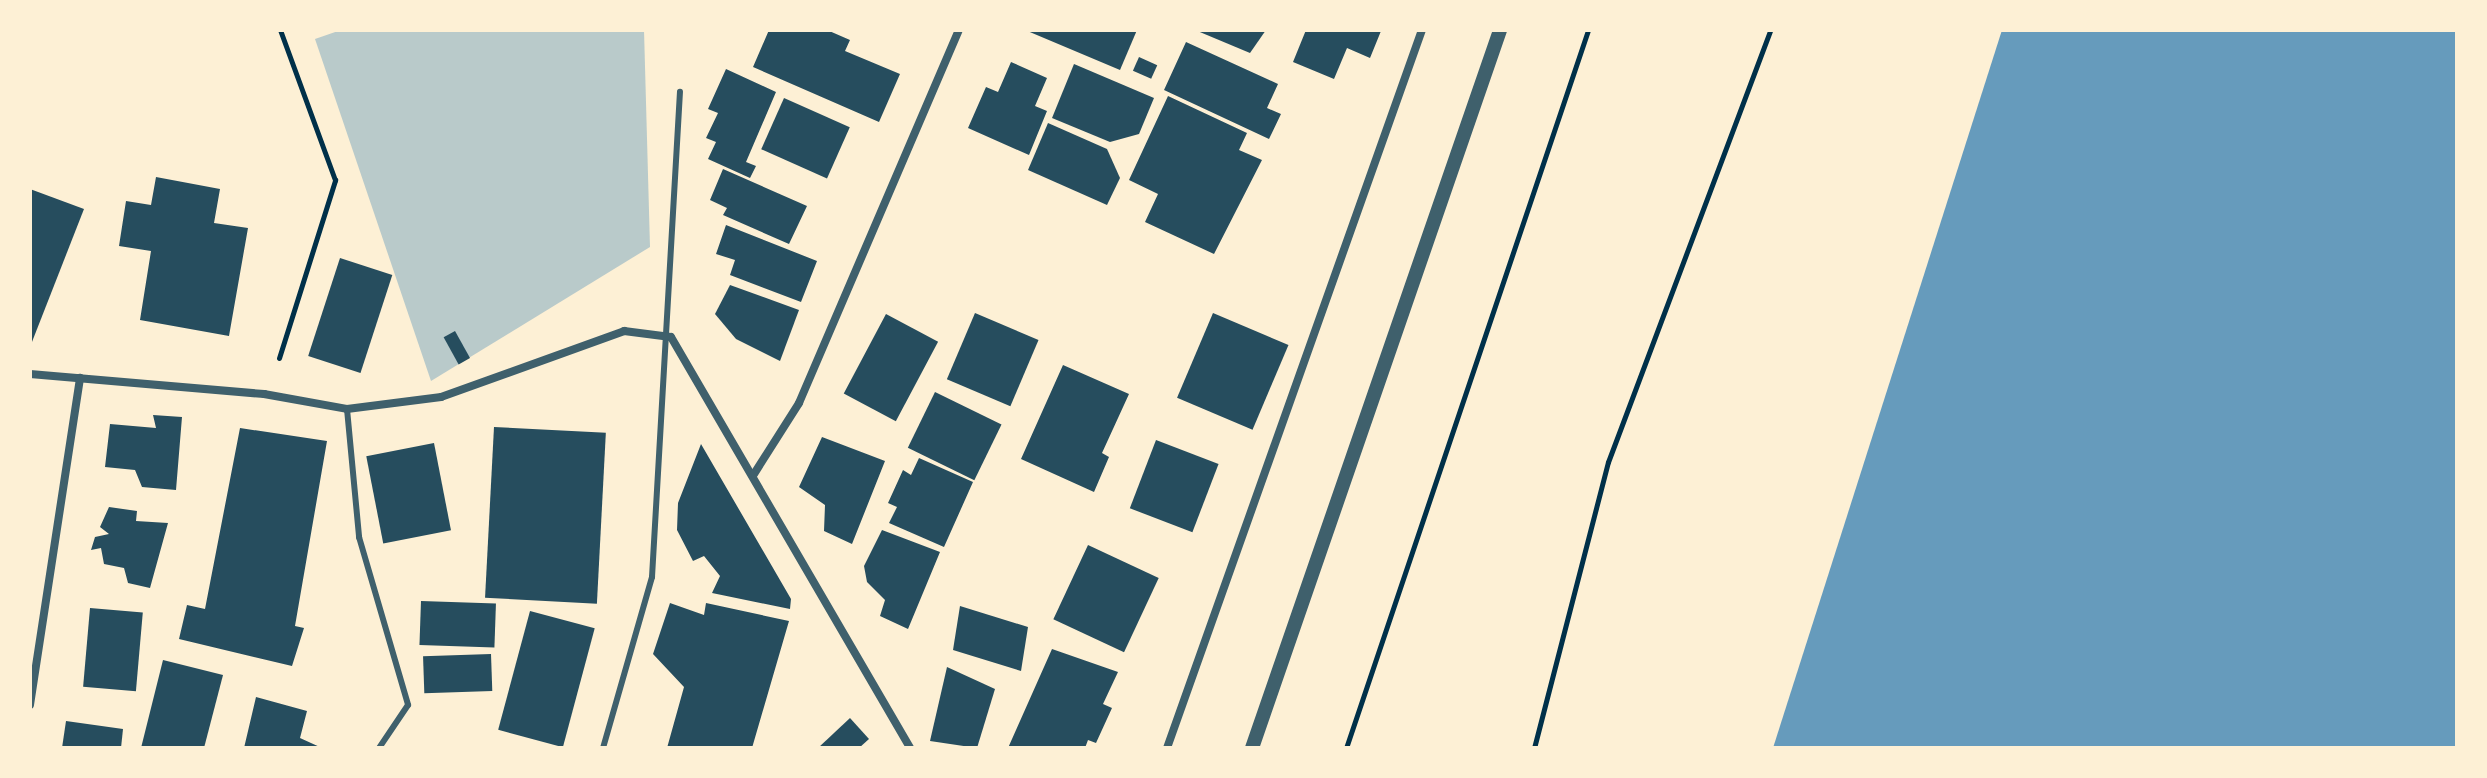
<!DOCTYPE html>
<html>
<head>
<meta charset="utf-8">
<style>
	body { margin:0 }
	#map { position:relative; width:2487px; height:778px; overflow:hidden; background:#fdf0d5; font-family:"Fira Sans Condensed",sans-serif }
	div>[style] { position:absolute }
	.green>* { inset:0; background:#b9caca }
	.water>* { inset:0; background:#669bbc }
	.building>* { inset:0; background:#264d5e; transform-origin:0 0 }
	.path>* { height:5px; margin:-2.5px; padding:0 2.5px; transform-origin:2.5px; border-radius:2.5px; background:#003049 }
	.service>* { height:6px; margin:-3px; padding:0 3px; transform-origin:3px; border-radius:3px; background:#3f606c }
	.minor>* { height:8px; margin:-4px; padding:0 4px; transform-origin:4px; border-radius:4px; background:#3f606c }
	.tertiary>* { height:14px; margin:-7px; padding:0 7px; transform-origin:7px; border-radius:7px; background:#3f606c }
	span { translate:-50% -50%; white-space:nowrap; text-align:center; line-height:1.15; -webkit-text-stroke:7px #fdf0d5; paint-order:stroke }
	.frame { position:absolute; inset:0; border:32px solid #fdf0d5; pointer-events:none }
</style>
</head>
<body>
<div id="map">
	<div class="green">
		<div style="clip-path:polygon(341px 30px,644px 30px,650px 247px,431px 381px,315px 39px)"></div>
	</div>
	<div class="water">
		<div style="clip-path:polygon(2002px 30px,2457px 30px,2457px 748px,1773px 748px)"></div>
	</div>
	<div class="building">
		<div style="clip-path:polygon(769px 30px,827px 30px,850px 40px,845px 51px,900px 74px,879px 122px,753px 67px)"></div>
		<div style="clip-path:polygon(1025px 30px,1137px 30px,1120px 70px)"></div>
		<div style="clip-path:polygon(1195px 30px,1266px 30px,1250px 53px)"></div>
		<div style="clip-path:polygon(1306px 30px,1379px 30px,1381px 31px,1370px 58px,1347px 48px,1334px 79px,1293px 62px)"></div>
		<div style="clip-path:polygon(1186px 42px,1278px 84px,1267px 108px,1281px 114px,1269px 139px,1164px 90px)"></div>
		<div style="left:1139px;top:57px;width:20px;height:15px;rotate:24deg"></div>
		<div style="clip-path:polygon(1011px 62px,1047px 78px,1035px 106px,1047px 111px,1029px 155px,968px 128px,986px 87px,998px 92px)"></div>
		<div style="clip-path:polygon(1074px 64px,1154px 98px,1139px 134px,1110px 142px,1052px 118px)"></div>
		<div style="clip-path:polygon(726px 69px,776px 92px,746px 162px,756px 166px,750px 178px,708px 159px,716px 142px,706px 138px,718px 113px,708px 109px)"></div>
		<div style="clip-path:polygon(1168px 96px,1247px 133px,1239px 150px,1262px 160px,1214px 254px,1145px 222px,1158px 194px,1129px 180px)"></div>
		<div style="left:784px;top:98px;width:72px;height:56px;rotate:24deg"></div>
		<div style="clip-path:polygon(1048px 123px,1107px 149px,1120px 178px,1107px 205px,1028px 170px)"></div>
		<div style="clip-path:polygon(723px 169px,807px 206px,789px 244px,723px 215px,727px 208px,710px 200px)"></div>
		<div style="clip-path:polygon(156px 177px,220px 189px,214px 223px,248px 228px,229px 336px,140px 320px,151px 251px,119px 246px,126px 201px,151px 205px)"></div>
		<div style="clip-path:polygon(30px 189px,84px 209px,30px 347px)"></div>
		<div style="clip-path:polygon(726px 225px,817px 261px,801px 302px,730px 275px,735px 260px,716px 254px)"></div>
		<div style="left:340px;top:258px;width:55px;height:103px;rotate:18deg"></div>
		<div style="clip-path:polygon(730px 285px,799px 310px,780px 361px,736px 339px,715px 314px)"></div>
		<div style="left:975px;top:313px;width:69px;height:72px;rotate:23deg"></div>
		<div style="left:1213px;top:313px;width:82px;height:92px;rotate:23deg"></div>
		<div style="left:886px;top:314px;width:59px;height:90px;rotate:28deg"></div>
		<div style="left:455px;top:331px;width:31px;height:13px;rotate:61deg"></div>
		<div style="clip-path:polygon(1063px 365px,1129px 394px,1102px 453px,1109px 457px,1094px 492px,1021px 459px)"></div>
		<div style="left:935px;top:392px;width:74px;height:62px;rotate:26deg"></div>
		<div style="clip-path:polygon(153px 415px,182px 417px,176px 490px,142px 487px,135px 470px,105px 467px,110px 424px,156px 428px)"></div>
		<div style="left:494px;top:427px;width:112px;height:171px;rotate:3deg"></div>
		<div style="clip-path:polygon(240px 428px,327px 441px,295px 626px,304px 628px,292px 666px,179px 639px,187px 605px,205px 609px)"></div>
		<div style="clip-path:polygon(822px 437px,885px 461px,852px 544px,824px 531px,825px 505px,799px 487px)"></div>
		<div style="left:1156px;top:440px;width:67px;height:73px;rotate:21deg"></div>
		<div style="left:434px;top:443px;width:89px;height:69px;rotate:79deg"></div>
		<div style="clip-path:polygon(701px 444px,791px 599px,790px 609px,712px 593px,720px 576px,704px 556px,693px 561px,677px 530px,678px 503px)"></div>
		<div style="clip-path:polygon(919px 458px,973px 482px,944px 547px,889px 523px,897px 507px,888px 503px,903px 470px,911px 475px)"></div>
		<div style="clip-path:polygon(109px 507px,137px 511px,136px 521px,168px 523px,150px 588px,128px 583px,124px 568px,104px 564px,101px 548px,91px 550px,95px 537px,109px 534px,100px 527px)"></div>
		<div style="clip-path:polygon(882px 530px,940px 552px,908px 629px,880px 616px,885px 600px,867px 582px,864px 566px)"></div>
		<div style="left:1088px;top:545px;width:78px;height:82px;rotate:25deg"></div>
		<div style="left:421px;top:601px;width:75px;height:44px;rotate:2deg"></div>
		<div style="clip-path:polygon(670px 603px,704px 615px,706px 603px,789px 621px,752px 748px,667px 748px,684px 687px,653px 654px)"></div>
		<div style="clip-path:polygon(960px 606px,1028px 627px,1021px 671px,953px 650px)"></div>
		<div style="left:90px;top:608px;width:53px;height:79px;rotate:5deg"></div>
		<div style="left:530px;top:611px;width:67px;height:123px;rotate:15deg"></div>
		<div style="clip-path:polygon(1052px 649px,1118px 672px,1103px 704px,1112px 708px,1096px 743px,1088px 740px,1085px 748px,1008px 748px)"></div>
		<div style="left:491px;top:654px;width:37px;height:68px;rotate:88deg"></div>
		<div style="clip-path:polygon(163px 660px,223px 675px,204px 748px,141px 748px)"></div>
		<div style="clip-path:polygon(947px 667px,995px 689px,977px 748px,930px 741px)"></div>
		<div style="clip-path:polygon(256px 697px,307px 711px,300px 738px,322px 748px,244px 748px)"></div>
		<div style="clip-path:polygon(850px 718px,869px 739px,859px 748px,818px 748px)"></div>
		<div style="clip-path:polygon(66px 721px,123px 729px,121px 748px,62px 748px)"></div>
	</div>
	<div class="path">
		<div style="left:279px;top:358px;width:187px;rotate:-72.5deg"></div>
		<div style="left:335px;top:180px;width:160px;rotate:-110.1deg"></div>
		<div style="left:1346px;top:748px;width:758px;rotate:-71.37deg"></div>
		<div style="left:1534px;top:748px;width:295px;rotate:-75.5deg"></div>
		<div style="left:1608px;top:462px;width:461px;rotate:-69.4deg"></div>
	</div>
	<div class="service">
		<div style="left:347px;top:409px;width:129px;rotate:84.6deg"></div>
		<div style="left:359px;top:537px;width:175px;rotate:73.7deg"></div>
		<div style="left:408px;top:705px;width:52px;rotate:124deg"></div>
		<div style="left:603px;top:748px;width:178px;rotate:-74deg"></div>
		<div style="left:652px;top:577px;width:486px;rotate:-86.7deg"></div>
	</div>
	<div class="minor">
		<div style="left:30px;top:374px;width:235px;rotate:4.9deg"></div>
		<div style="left:264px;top:394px;width:84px;rotate:10.2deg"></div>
		<div style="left:347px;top:409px;width:95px;rotate:-7.3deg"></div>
		<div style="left:441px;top:397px;width:195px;rotate:-19.8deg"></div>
		<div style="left:624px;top:331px;width:47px;rotate:7.3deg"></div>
		<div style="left:671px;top:337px;width:475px;rotate:59.8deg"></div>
		<div style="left:754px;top:474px;width:84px;rotate:-57.6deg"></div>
		<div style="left:799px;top:403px;width:406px;rotate:-66.8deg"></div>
		<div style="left:30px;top:705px;width:331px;rotate:-81.3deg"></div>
		<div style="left:1167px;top:748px;width:762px;rotate:-70.45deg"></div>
	</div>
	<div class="tertiary">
		<div style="left:1252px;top:748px;width:760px;rotate:-70.94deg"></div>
	</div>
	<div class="frame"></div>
</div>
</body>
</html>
